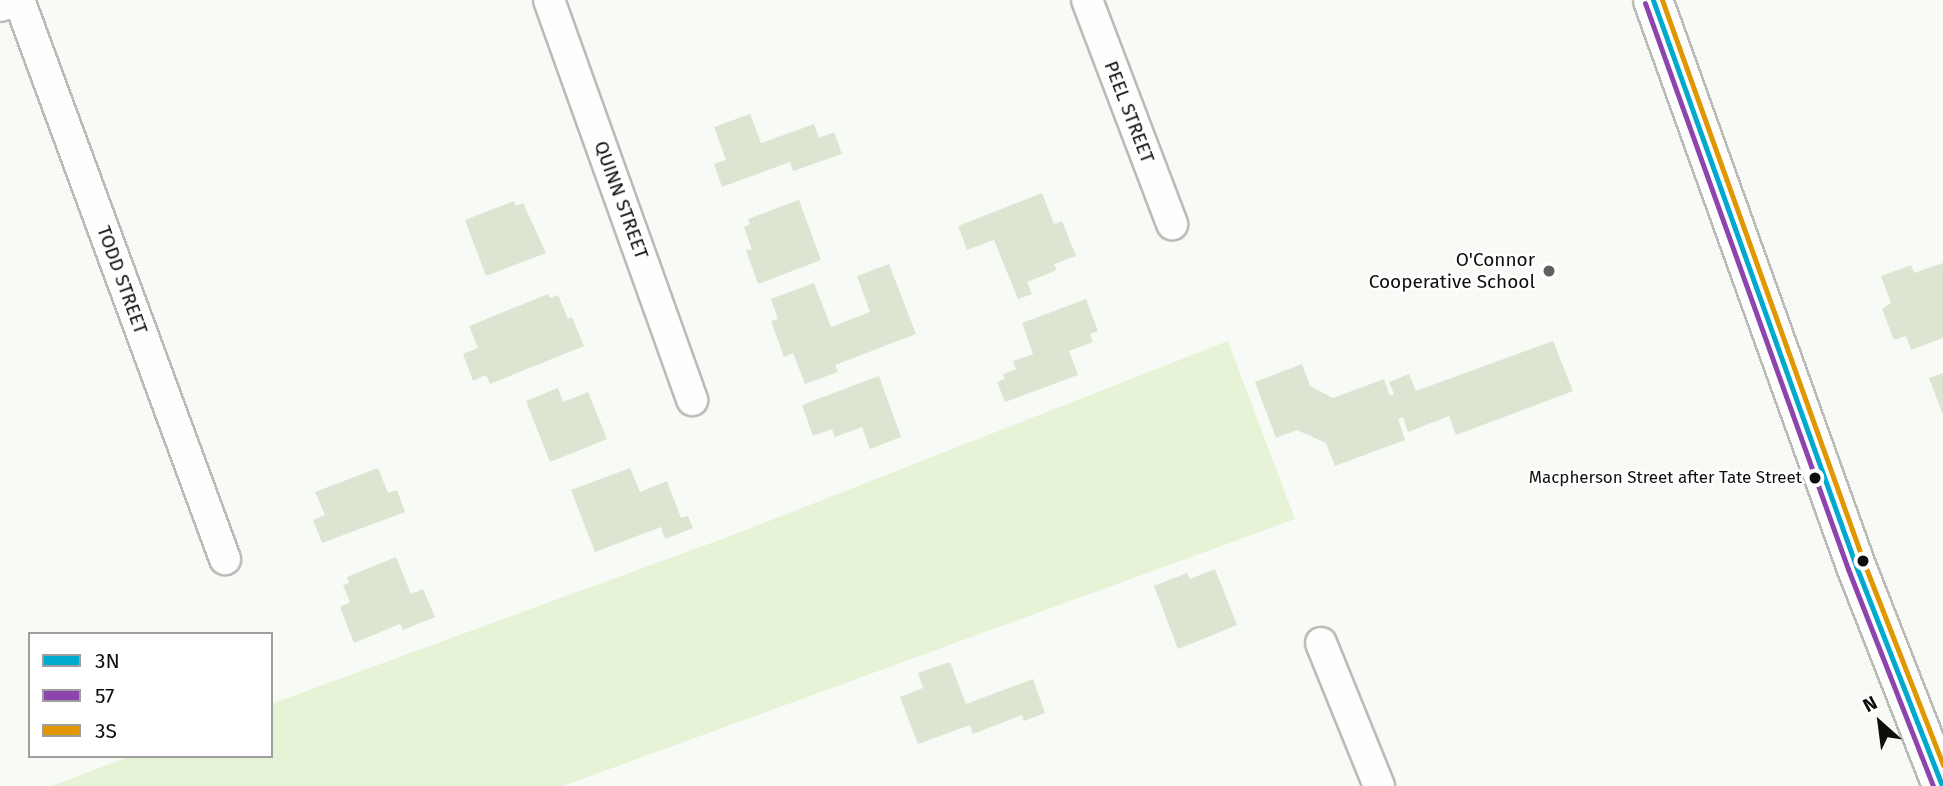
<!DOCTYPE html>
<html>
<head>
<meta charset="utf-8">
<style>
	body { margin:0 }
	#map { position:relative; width:1943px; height:786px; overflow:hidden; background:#f7faf5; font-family:"Fira Sans",sans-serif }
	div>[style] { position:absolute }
	.green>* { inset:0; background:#e7f3d7 }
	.building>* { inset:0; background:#dde5d2 }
	.roads { filter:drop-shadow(2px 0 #b9bbb7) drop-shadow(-2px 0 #b9bbb7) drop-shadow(0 2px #b9bbb7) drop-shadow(0 -2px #b9bbb7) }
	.street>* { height:30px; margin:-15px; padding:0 15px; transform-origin:15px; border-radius:15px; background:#fefefe }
	.secondary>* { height:38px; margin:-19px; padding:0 19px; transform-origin:19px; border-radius:19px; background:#fefefe }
	.bus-1>* { height:5px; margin:-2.5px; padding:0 2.5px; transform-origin:2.5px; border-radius:2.5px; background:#00a9ce }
	.bus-2>* { height:5px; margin:-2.5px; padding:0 2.5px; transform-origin:2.5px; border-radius:2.5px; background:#8e44ad }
	.bus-3>* { height:5px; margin:-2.5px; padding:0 2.5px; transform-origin:2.5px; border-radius:2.5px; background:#e09701 }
	.dots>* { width:19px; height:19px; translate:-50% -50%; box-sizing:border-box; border:4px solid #fff; border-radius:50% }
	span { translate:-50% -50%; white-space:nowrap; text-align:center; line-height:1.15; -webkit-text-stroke:5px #fff; paint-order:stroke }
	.bus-label { font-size:17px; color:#0e0f0d }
	.right { translate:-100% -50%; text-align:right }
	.street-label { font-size:19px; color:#0e0f0d }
	.poi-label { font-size:19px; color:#0e0f0d }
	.legend { position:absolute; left:28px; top:632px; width:245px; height:126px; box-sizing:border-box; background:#fff; border:2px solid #9f9f9e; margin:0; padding:9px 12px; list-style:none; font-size:21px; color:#0e0f0d }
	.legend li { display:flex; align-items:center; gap:14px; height:35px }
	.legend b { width:35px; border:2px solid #9f9f9e }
	.north { position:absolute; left:1845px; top:688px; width:70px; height:70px; -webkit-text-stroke:5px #fff; paint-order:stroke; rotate:332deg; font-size:19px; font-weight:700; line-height:28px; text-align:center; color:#0e0f0d }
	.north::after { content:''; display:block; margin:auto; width:24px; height:32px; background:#0e0f0d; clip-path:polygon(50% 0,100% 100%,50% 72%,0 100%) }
</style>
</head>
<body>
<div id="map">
	<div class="green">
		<div style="clip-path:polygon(1228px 341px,1295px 519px,563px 786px,52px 786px,131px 756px,271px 756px,271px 704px,733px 535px)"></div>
	</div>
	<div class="building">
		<div style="clip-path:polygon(750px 114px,761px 143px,814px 124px,819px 138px,834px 132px,842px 154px,793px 171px,790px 162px,722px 187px,714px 164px,726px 160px,714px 127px)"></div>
		<div style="clip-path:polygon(1042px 193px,1054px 224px,1062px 221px,1076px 256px,1054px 264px,1057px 270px,1027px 282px,1032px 294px,1018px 299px,994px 240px,967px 250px,958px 226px)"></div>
		<div style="clip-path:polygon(799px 200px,821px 260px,758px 284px,746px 250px,752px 250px,744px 227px,750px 224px,748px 219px)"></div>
		<div style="clip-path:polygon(514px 201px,516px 206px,523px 203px,546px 253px,486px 276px,465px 220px)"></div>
		<div style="clip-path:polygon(1943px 263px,1943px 338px,1911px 350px,1906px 336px,1894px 340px,1882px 309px,1891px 303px,1881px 276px,1911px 265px,1914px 273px)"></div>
		<div style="clip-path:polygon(889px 264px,916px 334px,835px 365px,838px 372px,805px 384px,793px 353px,784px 357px,771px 321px,778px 319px,771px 299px,814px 283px,831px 327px,870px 312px,857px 276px)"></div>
		<div style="clip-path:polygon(548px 294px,550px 298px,558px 295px,568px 319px,572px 317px,584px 346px,490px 384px,486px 375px,473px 381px,463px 354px,478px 348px,469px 326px)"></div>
		<div style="clip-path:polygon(1086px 299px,1098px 331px,1090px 334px,1093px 342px,1069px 351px,1078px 375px,1005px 402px,997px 382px,1005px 379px,1003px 374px,1016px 369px,1013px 361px,1033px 354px,1022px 323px)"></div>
		<div style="clip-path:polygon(1553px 341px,1573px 391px,1456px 435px,1449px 416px,1408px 432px,1403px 417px,1398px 419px,1405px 440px,1335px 466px,1326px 443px,1297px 430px,1276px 438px,1255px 382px,1302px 364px,1310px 386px,1333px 398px,1384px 379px,1390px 396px,1394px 394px,1389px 382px,1409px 374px,1416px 391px)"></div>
		<div style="clip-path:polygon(1943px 373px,1943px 415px,1929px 378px)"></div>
		<div style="clip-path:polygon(879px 376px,901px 437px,870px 449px,862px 427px,835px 437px,832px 429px,813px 436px,802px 405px)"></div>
		<div style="clip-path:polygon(558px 388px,563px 402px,588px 392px,607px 439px,550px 462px,526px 401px)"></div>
		<div style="clip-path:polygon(378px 468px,388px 493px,397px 490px,405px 512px,322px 543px,313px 520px,325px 515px,315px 492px)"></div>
		<div style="clip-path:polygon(630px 468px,640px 492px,667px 481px,681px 518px,688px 516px,693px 528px,665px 539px,661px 527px,595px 552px,571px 490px)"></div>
		<div style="clip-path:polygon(396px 557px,411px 594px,423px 589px,435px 617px,403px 630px,400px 624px,354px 643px,340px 607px,350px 602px,343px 585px,349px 583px,347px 577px)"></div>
		<div style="clip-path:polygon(1215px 569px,1237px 625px,1178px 649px,1154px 586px,1187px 573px,1190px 579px)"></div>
		<div style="clip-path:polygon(950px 662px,966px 704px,1033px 679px,1045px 713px,1024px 721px,1022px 715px,973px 734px,970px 725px,918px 744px,900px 697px,923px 688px,918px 673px)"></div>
	</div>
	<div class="roads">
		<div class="street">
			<div style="left:19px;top:0;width:596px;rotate:69.77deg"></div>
			<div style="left:549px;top:0;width:425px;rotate:70.3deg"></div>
			<div style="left:1087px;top:0;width:240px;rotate:69.2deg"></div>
			<div style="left:1321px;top:643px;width:154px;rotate:67.9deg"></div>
		</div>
		<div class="secondary">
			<div style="left:1653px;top:0;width:601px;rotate:70.27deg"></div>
			<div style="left:1856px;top:566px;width:236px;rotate:68.6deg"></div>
			<div style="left:0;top:2px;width:5px;rotate:-22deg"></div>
		</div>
	</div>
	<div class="bus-1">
		<div style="left:1653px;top:0;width:601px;rotate:70.27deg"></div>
		<div style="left:1856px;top:566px;width:236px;rotate:68.6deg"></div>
	</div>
	<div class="bus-2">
		<div style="left:1645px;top:3px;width:601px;rotate:70.27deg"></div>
		<div style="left:1848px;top:569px;width:233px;rotate:68.6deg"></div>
	</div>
	<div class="bus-3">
		<div style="left:1662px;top:0;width:598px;rotate:70.26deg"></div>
		<div style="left:1864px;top:563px;width:217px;rotate:68.6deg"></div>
	</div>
	<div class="dots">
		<div style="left:1549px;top:271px;background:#60615e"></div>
		<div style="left:1815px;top:478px;background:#0e0f0d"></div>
		<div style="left:1863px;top:561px;background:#0e0f0d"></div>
	</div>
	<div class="bus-label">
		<span class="right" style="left:1802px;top:478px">Macpherson Street after Tate Street</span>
	</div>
	<div class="street-label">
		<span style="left:1129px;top:112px;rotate:69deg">PEEL STREET</span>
		<span style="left:621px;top:200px;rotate:70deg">QUINN STREET</span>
		<span style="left:122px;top:280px;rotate:70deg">TODD STREET</span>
	</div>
	<div class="poi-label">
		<span class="right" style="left:1535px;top:271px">O'Connor<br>Cooperative School</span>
	</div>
	<ul class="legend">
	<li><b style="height:9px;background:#00a9ce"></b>3N</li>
	<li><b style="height:9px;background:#8e44ad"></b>57</li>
	<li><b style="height:9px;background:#e09701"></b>3S</li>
	</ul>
	<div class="north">N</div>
</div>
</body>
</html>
